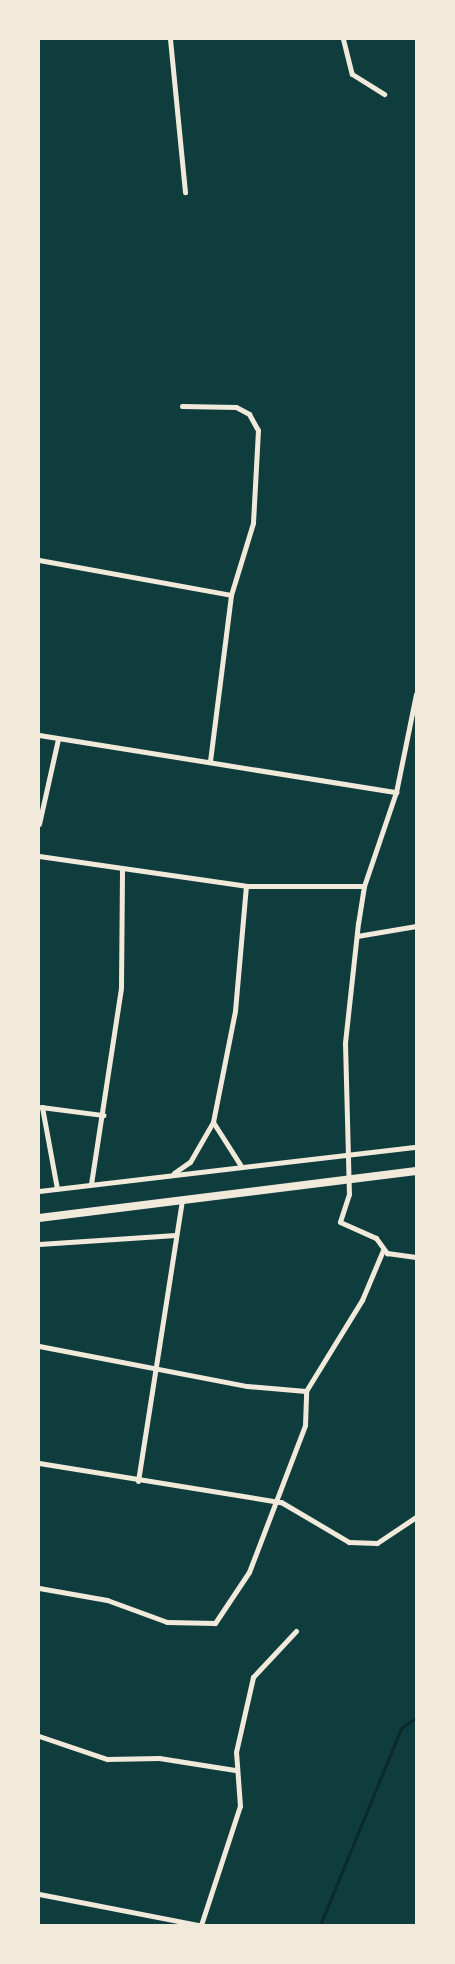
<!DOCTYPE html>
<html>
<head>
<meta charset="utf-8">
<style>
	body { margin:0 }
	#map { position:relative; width:455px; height:1964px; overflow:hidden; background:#0f3d3e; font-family:"Varela Round",sans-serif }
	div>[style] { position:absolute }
	.stream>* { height:3px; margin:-1.5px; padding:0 1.5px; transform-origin:1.5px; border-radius:1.5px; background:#0a2a2b }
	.minor>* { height:5px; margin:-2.5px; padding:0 2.5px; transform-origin:2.5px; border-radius:2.5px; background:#f1e9da }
	.trunk>* { height:8px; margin:-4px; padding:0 4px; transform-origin:4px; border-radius:4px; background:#f1e9da }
	span { translate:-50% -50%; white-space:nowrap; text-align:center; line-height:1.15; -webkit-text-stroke:4.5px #f1e9da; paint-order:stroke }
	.frame { position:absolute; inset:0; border:40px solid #f1e9da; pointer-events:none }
</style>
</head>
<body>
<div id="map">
	<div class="stream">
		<div style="left:320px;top:1925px;width:213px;rotate:-67.6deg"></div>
		<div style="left:401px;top:1728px;width:18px;rotate:-34deg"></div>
	</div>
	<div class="minor">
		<div style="left:170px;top:39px;width:154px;rotate:84.4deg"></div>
		<div style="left:343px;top:39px;width:36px;rotate:76deg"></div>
		<div style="left:352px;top:74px;width:38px;rotate:32deg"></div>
		<div style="left:182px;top:406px;width:54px;rotate:1.1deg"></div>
		<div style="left:236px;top:407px;width:15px;rotate:28deg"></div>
		<div style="left:249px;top:414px;width:18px;rotate:61deg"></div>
		<div style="left:258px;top:430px;width:93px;rotate:93.1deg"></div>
		<div style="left:253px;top:523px;width:75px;rotate:107deg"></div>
		<div style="left:39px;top:560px;width:195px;rotate:10.3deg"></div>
		<div style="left:231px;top:595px;width:168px;rotate:97.2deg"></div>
		<div style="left:416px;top:694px;width:100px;rotate:101.5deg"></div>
		<div style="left:396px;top:792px;width:99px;rotate:108.8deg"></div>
		<div style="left:364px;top:886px;width:37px;rotate:99deg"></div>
		<div style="left:358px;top:923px;width:121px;rotate:96.2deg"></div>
		<div style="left:345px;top:1043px;width:151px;rotate:88.5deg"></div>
		<div style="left:349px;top:1194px;width:29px;rotate:108deg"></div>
		<div style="left:340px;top:1222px;width:39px;rotate:24deg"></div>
		<div style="left:376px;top:1238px;width:19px;rotate:54deg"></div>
		<div style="left:387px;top:1253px;width:29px;rotate:8deg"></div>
		<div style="left:39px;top:735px;width:362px;rotate:9.1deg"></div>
		<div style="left:39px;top:824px;width:87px;rotate:-77.4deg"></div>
		<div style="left:39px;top:856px;width:209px;rotate:8.2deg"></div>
		<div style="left:246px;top:886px;width:118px"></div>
		<div style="left:357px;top:936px;width:60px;rotate:-9.6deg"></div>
		<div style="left:41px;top:1107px;width:63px;rotate:7.4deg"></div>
		<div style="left:42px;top:1107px;width:83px;rotate:79.6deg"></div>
		<div style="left:213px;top:1122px;width:52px;rotate:57.5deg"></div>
		<div style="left:174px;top:1173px;width:19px;rotate:-35deg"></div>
		<div style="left:190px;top:1162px;width:46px;rotate:-60.1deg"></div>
		<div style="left:213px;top:1122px;width:113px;rotate:-78.8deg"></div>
		<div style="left:235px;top:1011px;width:125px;rotate:-85deg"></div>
		<div style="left:91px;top:1184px;width:199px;rotate:-81.3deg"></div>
		<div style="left:121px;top:987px;width:119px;rotate:-89.5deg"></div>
		<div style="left:39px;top:1191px;width:380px;rotate:-6.7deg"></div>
		<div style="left:39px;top:1244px;width:137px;rotate:-3.8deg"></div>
		<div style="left:39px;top:1346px;width:212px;rotate:10.9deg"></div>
		<div style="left:247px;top:1386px;width:59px;rotate:4.8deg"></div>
		<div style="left:306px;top:1391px;width:107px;rotate:-58.4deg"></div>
		<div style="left:362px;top:1300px;width:54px;rotate:-67.2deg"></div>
		<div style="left:39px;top:1463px;width:245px;rotate:9.2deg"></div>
		<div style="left:281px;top:1502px;width:79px;rotate:30.5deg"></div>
		<div style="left:349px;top:1542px;width:28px;rotate:2deg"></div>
		<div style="left:377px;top:1543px;width:47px;rotate:-33.7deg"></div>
		<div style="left:138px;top:1481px;width:285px;rotate:-81.1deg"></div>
		<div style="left:39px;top:1588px;width:69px;rotate:10deg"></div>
		<div style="left:107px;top:1600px;width:64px;rotate:20.1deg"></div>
		<div style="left:167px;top:1622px;width:48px;rotate:1.2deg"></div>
		<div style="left:215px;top:1623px;width:61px;rotate:-56.3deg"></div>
		<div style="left:249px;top:1572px;width:157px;rotate:-69.1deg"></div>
		<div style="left:305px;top:1425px;width:34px;rotate:-88deg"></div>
		<div style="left:39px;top:1736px;width:72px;rotate:18.7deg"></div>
		<div style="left:107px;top:1759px;width:52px;rotate:-1.1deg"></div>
		<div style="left:159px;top:1758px;width:77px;rotate:9deg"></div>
		<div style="left:39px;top:1894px;width:163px;rotate:11deg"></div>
		<div style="left:201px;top:1925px;width:125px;rotate:-71.9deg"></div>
		<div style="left:240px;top:1806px;width:54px;rotate:-94.2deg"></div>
		<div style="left:236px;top:1752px;width:77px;rotate:-77.2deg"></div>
		<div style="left:253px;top:1677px;width:63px;rotate:-46.9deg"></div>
	</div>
	<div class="trunk">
		<div style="left:39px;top:1218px;width:380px;rotate:-7.1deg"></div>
	</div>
	<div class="frame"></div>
</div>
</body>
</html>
